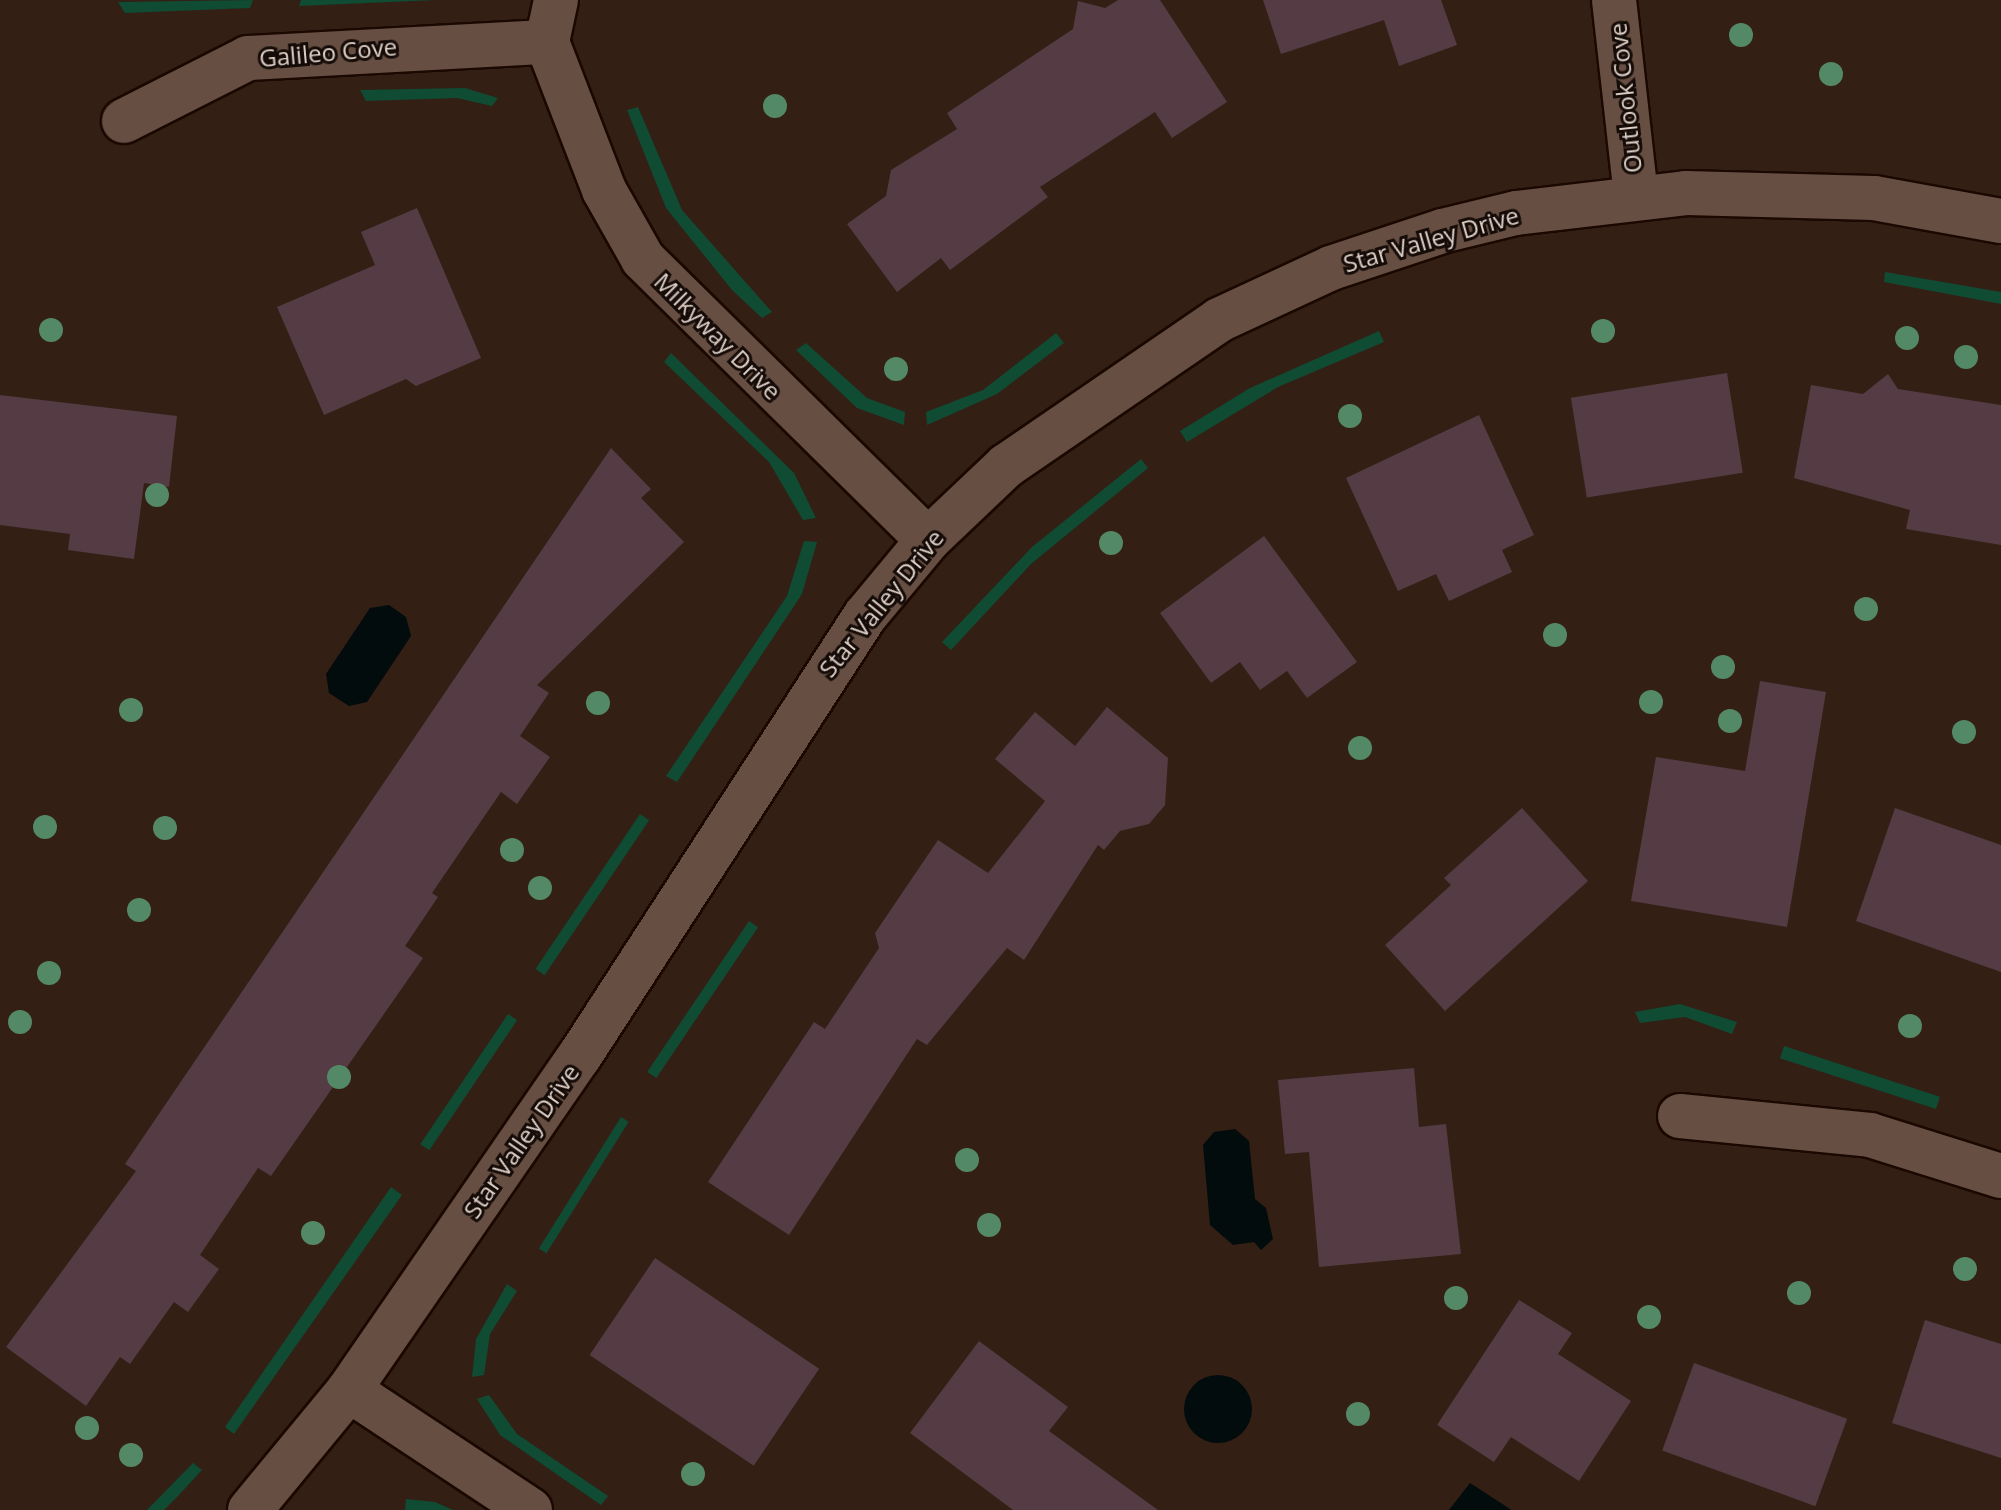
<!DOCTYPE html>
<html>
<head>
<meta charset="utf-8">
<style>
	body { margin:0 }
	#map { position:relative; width:2001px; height:1510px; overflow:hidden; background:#341f14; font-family:"Open Sans",sans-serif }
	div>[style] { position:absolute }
	.green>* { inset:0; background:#104b34; transform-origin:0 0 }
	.water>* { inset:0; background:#020c0c }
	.round { border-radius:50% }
	.building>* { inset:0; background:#543b44; transform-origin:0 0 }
	.roads { filter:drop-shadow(2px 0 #1a0801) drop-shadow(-2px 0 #1a0801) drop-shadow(0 2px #1a0801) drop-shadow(0 -2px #1a0801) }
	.street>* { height:44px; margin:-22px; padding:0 22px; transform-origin:22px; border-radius:22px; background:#664e42 }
	.trees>* { width:24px; height:24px; margin:-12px; border-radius:50%; background:#548968 }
	span { translate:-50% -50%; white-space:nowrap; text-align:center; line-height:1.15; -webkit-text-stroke:6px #150b07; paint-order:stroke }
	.street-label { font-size:24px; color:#dfd1c9 }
</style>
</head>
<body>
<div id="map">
	<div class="green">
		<div style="clip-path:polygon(253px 0,250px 8px,125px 13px,118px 2px)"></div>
		<div style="clip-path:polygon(301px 0,436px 0,299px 6px)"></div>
		<div style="clip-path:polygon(465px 88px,498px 98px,492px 106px,457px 98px,366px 101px,360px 90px)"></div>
		<div style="clip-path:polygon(638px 107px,682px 210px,772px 312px,762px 318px,732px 290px,666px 208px,627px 110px)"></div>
		<div style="clip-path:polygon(1885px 272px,2001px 292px,2001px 304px,1884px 282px)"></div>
		<div style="clip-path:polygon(1379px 331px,1384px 342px,1278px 387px,1187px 442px,1180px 431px,1250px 388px)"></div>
		<div style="clip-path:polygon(1056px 333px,1064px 343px,997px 394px,927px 425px,926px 412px,983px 390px)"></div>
		<div style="clip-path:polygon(806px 343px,867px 398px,905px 412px,904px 425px,857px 408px,796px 350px)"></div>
		<div style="clip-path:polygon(671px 353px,794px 473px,816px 518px,803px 520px,769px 462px,664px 362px)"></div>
		<div style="clip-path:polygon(1141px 459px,1148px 468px,1031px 564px,951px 650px,942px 642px,1032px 547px)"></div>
		<div style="clip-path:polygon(804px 541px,817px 542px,802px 594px,677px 782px,666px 776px,787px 596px)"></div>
		<div style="left:640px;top:814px;width:11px;height:187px;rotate:34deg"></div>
		<div style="left:749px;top:921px;width:11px;height:182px;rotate:34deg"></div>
		<div style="clip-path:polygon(1680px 1004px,1737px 1022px,1732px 1034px,1685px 1017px,1640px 1023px,1635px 1012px)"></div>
		<div style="left:508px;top:1014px;width:11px;height:157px;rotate:34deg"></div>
		<div style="left:1784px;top:1046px;width:164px;height:13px;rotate:18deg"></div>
		<div style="left:621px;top:1117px;width:9px;height:155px;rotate:32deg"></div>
		<div style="clip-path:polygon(391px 1187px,402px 1195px,234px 1434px,225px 1427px)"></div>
		<div style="clip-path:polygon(507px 1284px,517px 1291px,490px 1334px,484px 1375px,472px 1377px,476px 1339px)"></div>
		<div style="clip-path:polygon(489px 1395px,517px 1434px,608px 1496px,601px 1505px,500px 1435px,477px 1399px)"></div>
		<div style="clip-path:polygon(193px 1463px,202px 1470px,179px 1495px,164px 1510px,147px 1510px)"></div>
		<div style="clip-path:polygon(406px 1499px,435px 1502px,453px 1510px,405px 1510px)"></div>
	</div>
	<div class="water">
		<div style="clip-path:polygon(389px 605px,406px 617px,411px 636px,367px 702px,349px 706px,329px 693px,326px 674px,370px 608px)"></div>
		<div style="clip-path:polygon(1235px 1129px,1249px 1141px,1255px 1199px,1266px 1208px,1273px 1239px,1261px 1250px,1254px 1242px,1233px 1245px,1210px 1225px,1203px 1145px,1214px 1132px)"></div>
		<div class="round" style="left:1184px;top:1375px;width:68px;height:68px"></div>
		<div style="clip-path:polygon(1470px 1483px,1507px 1507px,1511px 1510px,1449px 1510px)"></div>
	</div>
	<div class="building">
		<div style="clip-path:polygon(1118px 0,1160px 0,1227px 102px,1172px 138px,1155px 112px,1040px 187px,1048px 197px,950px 270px,941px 258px,897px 292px,847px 224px,886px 196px,891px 170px,957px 129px,947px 113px,1073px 29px,1078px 1px,1105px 8px)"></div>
		<div style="clip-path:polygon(1263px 0,1441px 0,1457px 45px,1399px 66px,1384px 20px,1281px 54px)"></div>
		<div style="clip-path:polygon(417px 208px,481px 358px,416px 386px,406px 379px,324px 415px,277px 307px,375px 265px,361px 232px)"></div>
		<div style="left:1727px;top:373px;width:101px;height:158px;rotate:81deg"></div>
		<div style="clip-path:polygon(1888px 374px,1898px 389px,2001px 405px,2001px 545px,1906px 529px,1910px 510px,1794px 478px,1811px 385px,1863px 394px)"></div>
		<div style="clip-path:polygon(0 395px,177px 416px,169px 487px,144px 483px,134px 559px,68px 550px,70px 534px,0 525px)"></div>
		<div style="clip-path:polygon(1479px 415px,1534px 535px,1502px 550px,1512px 572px,1449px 601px,1436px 574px,1398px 591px,1346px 478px)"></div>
		<div style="clip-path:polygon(611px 448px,651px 489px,641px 498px,684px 542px,537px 685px,549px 693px,520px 736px,550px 757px,517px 804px,501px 792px,432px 893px,438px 897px,405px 946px,423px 958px,271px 1176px,258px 1168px,200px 1255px,219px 1269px,188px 1312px,174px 1302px,130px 1364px,120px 1357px,86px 1406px,6px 1347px,136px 1171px,125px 1164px)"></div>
		<div style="clip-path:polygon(1264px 536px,1357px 662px,1307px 698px,1287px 671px,1260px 690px,1240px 662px,1211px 683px,1160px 613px)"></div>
		<div style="clip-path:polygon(1760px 681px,1826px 692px,1787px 927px,1631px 901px,1656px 757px,1745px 771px)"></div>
		<div style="clip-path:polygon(1107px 707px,1168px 758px,1165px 805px,1149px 824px,1120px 831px,1104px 850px,1098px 845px,1024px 960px,1007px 948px,927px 1045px,917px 1039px,789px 1235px,708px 1182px,814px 1022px,825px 1029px,879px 948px,875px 933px,938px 840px,988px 873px,1045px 801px,995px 759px,1035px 712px,1075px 746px)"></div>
		<div style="clip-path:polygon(1522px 808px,1588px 881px,1445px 1011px,1385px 945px,1451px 885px,1444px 878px)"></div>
		<div style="clip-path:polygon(1895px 808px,2001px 845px,2001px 972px,1856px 921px)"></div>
		<div style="clip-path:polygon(1414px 1068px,1419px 1127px,1446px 1124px,1461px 1254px,1319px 1267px,1309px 1152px,1285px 1154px,1278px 1080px)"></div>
		<div style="left:655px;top:1258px;width:198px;height:117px;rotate:34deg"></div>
		<div style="clip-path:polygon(1519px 1300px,1572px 1333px,1558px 1354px,1631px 1401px,1579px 1481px,1511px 1437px,1494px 1462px,1437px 1425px)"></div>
		<div style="clip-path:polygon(1925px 1320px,2001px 1344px,2001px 1458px,1892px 1423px)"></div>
		<div style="clip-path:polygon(979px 1341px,1068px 1407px,1049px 1431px,1158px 1510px,1013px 1510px,910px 1433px)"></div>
		<div style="left:1694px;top:1363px;width:163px;height:93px;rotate:20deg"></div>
	</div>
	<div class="roads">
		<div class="street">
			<div style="left:556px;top:0;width:43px;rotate:102.1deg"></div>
			<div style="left:547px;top:42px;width:159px;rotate:68.9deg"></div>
			<div style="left:604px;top:190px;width:79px;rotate:60.5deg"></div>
			<div style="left:643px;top:259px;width:400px;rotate:44.6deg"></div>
			<div style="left:1614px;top:0;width:196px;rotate:83.6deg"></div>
			<div style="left:124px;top:121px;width:139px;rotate:-26.9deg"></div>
			<div style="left:248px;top:58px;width:299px;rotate:-3.1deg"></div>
			<div style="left:1680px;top:1116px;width:191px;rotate:5.7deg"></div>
			<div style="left:1870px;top:1135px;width:137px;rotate:17.4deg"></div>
			<div style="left:349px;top:1390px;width:217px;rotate:33.5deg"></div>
			<div style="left:250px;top:1510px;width:156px;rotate:-50.5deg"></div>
			<div style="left:349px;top:1390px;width:405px;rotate:-55.4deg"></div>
			<div style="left:579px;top:1057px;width:526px;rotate:-57.04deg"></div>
			<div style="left:865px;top:616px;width:99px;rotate:-50.3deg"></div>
			<div style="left:928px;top:540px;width:108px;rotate:-43.5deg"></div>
			<div style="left:1006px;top:466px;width:258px;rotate:-34.4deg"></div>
			<div style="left:1219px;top:320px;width:123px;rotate:-24.9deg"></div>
			<div style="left:1331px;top:268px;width:117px;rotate:-18.4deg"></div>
			<div style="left:1442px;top:231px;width:76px;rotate:-13.7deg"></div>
			<div style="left:1516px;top:213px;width:171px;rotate:-6.7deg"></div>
			<div style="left:1686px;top:193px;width:188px;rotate:1.5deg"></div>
			<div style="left:1874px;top:198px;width:129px;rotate:10.3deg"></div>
		</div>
	</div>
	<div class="trees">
		<div style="left:1741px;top:35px"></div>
		<div style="left:1831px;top:74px"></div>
		<div style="left:775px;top:106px"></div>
		<div style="left:51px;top:330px"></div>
		<div style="left:1603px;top:331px"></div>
		<div style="left:1907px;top:338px"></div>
		<div style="left:1966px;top:357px"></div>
		<div style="left:896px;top:369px"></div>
		<div style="left:1350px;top:416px"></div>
		<div style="left:157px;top:495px"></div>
		<div style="left:1111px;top:543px"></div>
		<div style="left:1866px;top:609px"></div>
		<div style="left:1555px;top:635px"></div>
		<div style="left:1723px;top:667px"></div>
		<div style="left:1651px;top:702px"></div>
		<div style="left:598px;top:703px"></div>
		<div style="left:131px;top:710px"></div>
		<div style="left:1730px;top:721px"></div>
		<div style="left:1964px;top:732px"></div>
		<div style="left:1360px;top:748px"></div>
		<div style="left:45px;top:827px"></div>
		<div style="left:165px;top:828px"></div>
		<div style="left:512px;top:850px"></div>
		<div style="left:540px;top:888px"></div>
		<div style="left:139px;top:910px"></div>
		<div style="left:49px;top:973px"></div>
		<div style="left:20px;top:1022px"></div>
		<div style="left:1910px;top:1026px"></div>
		<div style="left:339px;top:1077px"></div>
		<div style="left:967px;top:1160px"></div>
		<div style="left:989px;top:1225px"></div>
		<div style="left:313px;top:1233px"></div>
		<div style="left:1965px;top:1269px"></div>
		<div style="left:1799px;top:1293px"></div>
		<div style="left:1456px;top:1298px"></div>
		<div style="left:1649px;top:1317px"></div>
		<div style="left:1358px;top:1414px"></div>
		<div style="left:87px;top:1428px"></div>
		<div style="left:131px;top:1455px"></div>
		<div style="left:693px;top:1474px"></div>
	</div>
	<div class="street-label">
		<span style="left:328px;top:52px;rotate:-5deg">Galileo Cove</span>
		<span style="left:1625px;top:98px;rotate:-96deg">Outlook Cove</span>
		<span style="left:1431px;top:239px;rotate:-16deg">Star Valley Drive</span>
		<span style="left:718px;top:336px;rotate:45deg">Milkyway Drive</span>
		<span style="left:881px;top:603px;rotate:-51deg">Star Valley Drive</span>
		<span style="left:521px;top:1141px;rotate:-55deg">Star Valley Drive</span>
	</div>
</div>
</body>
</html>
